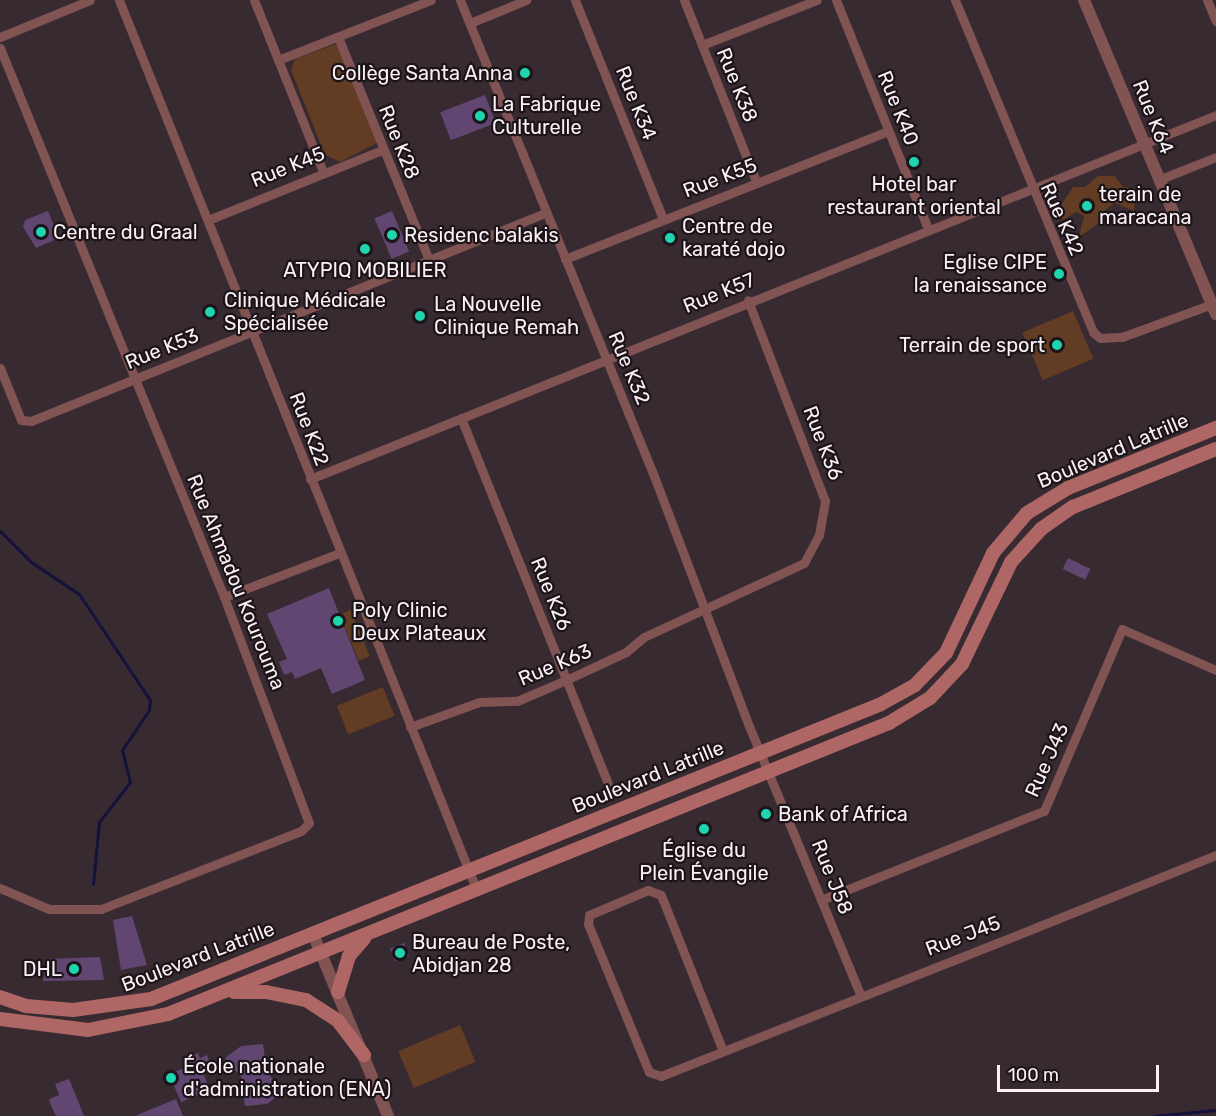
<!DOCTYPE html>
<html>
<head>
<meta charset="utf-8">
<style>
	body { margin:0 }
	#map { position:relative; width:1216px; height:1116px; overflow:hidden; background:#382a31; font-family:Rubik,sans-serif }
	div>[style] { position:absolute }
	.green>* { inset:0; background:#623d23; transform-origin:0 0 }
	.stream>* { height:3px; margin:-1.5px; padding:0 1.5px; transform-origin:1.5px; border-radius:1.5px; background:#12123b }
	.building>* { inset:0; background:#614672; transform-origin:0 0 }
	.minor>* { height:9px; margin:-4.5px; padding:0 4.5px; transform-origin:4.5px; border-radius:4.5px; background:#815352 }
	.tertiary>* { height:12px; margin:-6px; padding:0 6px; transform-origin:6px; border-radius:6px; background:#815352 }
	.secondary>* { height:14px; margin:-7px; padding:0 7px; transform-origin:7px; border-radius:7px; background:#af6766 }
	.dots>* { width:16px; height:16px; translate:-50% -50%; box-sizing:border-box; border:3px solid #1b1418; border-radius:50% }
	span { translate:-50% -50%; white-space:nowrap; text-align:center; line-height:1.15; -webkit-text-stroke:4.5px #1b1418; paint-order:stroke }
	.poi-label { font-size:20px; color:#faf0f5 }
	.right { translate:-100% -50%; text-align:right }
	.left { translate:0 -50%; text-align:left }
	.street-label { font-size:20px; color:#faf0f5 }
	.scale { position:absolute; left:997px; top:1065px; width:162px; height:27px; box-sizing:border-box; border:3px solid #faf0f5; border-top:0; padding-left:8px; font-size:18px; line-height:21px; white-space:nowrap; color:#faf0f5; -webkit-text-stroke:4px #1b1418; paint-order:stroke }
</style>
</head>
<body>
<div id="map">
	<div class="green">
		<div style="clip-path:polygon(339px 43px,379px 142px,340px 162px,325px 155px,291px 70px,295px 59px)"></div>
		<div style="clip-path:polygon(1098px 176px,1115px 176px,1122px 186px,1136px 189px,1134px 211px,1114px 203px,1104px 211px,1105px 219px,1079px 237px,1084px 216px,1076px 212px,1063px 220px,1058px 210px,1073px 187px,1085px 187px)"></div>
		<div style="left:1073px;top:311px;width:52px;height:55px;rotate:67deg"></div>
		<div style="left:351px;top:610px;width:50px;height:12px;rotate:68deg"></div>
		<div style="left:383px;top:687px;width:31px;height:50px;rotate:68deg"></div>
		<div style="left:460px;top:1025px;width:40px;height:67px;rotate:67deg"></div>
	</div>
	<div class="stream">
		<div style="left:0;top:531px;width:44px;rotate:45deg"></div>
		<div style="left:31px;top:562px;width:58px;rotate:33.7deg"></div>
		<div style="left:79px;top:594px;width:128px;rotate:56.2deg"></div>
		<div style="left:150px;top:700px;width:10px;rotate:96deg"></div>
		<div style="left:149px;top:710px;width:48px;rotate:124deg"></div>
		<div style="left:122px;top:750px;width:33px;rotate:76deg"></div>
		<div style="left:130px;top:782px;width:51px;rotate:127.8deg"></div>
		<div style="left:99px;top:822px;width:62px;rotate:95.5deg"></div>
		<div style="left:1154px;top:1116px;width:62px;rotate:-5.5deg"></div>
	</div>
	<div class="building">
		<div style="left:485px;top:95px;width:30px;height:48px;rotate:69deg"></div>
		<div style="clip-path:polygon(48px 211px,59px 238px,36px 248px,23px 227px,25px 220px)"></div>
		<div style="left:392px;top:211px;width:44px;height:19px;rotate:67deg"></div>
		<div style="left:1068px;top:558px;width:25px;height:12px;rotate:26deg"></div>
		<div style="clip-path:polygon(329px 588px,365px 680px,332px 694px,321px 668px,295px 679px,292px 672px,284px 675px,279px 662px,287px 659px,267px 614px)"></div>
		<div style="clip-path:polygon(132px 916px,147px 965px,121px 970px,113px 920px)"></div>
		<div style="left:404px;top:943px;width:14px;height:15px;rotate:69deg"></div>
		<div style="clip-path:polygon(100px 957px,104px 980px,43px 981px,47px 959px)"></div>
		<div style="clip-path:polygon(263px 1044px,267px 1072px,283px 1092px,267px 1104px,245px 1106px,241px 1077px,225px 1058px,241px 1046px)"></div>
		<div style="clip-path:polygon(198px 1053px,200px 1058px,207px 1055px,211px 1066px,202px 1070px,210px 1090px,181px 1102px,169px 1074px,188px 1067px,185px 1058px)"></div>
		<div style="clip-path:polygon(69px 1079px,72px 1086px,84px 1116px,56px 1116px,50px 1103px,49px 1099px,59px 1095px,55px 1084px)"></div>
		<div style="clip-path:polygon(176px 1099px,183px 1116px,135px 1116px)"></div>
	</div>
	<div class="minor">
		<div style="left:119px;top:0;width:960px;rotate:68.11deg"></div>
		<div style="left:254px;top:0;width:185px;rotate:68.1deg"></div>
		<div style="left:460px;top:0;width:514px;rotate:67.83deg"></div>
		<div style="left:654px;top:476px;width:267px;rotate:69.2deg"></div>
		<div style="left:749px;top:726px;width:292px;rotate:67.5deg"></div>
		<div style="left:575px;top:0;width:236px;rotate:68.1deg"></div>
		<div style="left:684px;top:0;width:197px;rotate:68.3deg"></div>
		<div style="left:836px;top:0;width:247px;rotate:68.1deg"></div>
		<div style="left:955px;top:0;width:360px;rotate:67.4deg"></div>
		<div style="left:1093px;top:332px;width:9px;rotate:41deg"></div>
		<div style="left:1100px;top:338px;width:22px;rotate:-3deg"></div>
		<div style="left:1122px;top:337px;width:96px;rotate:-20.1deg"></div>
		<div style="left:1207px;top:0;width:23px;rotate:67deg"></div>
		<div style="left:470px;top:23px;width:61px;rotate:-22.3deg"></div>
		<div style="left:0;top:37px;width:97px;rotate:-22.3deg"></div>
		<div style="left:338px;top:37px;width:241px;rotate:67.8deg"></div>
		<div style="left:702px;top:45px;width:123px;rotate:-21.4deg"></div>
		<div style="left:0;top:48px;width:593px;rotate:67.8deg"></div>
		<div style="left:224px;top:597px;width:241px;rotate:69.4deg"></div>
		<div style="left:309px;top:823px;width:11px;rotate:135deg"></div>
		<div style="left:301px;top:831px;width:215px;rotate:158.7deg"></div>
		<div style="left:101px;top:909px;width:52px;rotate:180deg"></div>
		<div style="left:49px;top:909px;width:53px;rotate:-156.8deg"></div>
		<div style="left:278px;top:60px;width:164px;rotate:-21.4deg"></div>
		<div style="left:1158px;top:180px;width:62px;rotate:-21.6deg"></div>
		<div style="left:208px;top:220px;width:188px;rotate:-21.9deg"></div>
		<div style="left:565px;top:259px;width:347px;rotate:-21.6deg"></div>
		<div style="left:0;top:368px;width:56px;rotate:68deg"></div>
		<div style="left:21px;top:420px;width:10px;rotate:6deg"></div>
		<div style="left:31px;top:421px;width:554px;rotate:-22.03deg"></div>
		<div style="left:461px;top:418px;width:393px;rotate:68.1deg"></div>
		<div style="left:310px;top:479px;width:976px;rotate:-21.89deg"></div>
		<div style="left:224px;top:597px;width:123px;rotate:-20.9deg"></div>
		<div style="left:410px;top:727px;width:73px;rotate:-19.9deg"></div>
		<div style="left:479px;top:702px;width:38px;rotate:-2deg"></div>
		<div style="left:517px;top:701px;width:53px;rotate:-23.2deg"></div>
		<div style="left:566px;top:680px;width:66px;rotate:-25deg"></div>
		<div style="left:626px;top:652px;width:23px;rotate:-40deg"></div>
		<div style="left:644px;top:637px;width:176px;rotate:-24.8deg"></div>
		<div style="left:804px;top:563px;width:32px;rotate:-62deg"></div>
		<div style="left:819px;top:535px;width:35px;rotate:-80deg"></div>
		<div style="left:825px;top:501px;width:215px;rotate:-111deg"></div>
		<div style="left:821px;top:900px;width:240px;rotate:-21.8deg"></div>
		<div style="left:1044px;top:811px;width:198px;rotate:-66.8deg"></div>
		<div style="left:1122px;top:629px;width:103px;rotate:23.6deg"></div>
		<div style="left:723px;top:1051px;width:168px;rotate:-111.7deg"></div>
		<div style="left:661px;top:895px;width:14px;rotate:-159deg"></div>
		<div style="left:648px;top:890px;width:64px;rotate:157deg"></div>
		<div style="left:589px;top:915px;width:9px;rotate:96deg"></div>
		<div style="left:588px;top:924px;width:160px;rotate:67.6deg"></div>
		<div style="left:649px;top:1072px;width:13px;rotate:18deg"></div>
		<div style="left:661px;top:1076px;width:404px;rotate:-21.6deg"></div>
		<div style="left:1037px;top:927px;width:193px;rotate:-21.9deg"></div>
	</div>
	<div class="tertiary">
		<div style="left:1084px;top:0;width:341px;rotate:67.2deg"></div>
		<div style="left:313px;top:934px;width:197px;rotate:67.6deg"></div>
	</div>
	<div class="secondary">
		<div style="left:234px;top:992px;width:32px"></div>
		<div style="left:266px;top:992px;width:41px;rotate:11.3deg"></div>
		<div style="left:306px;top:1000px;width:38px;rotate:33deg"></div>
		<div style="left:338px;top:1021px;width:43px;rotate:52.6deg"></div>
		<div style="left:338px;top:992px;width:38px;rotate:-73deg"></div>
		<div style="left:349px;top:956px;width:23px;rotate:-49deg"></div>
		<div style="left:0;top:997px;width:28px;rotate:19deg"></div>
		<div style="left:26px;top:1006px;width:47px;rotate:4.9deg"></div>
		<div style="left:73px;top:1010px;width:79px;rotate:-8deg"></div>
		<div style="left:151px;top:999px;width:787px;rotate:-22deg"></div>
		<div style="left:881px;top:704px;width:39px;rotate:-29deg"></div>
		<div style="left:915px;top:685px;width:45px;rotate:-45.9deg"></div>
		<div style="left:946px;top:653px;width:110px;rotate:-64.8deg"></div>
		<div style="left:993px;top:553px;width:52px;rotate:-49.6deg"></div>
		<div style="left:1027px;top:513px;width:48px;rotate:-31.4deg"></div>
		<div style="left:1068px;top:488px;width:160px;rotate:-22.1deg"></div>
		<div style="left:0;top:1019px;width:89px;rotate:7.1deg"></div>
		<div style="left:88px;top:1030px;width:82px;rotate:-11.3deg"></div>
		<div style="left:168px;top:1014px;width:778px;rotate:-21.98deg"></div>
		<div style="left:889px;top:723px;width:48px;rotate:-31.4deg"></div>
		<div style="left:930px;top:698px;width:47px;rotate:-46.7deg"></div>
		<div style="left:962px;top:664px;width:113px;rotate:-64.3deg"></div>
		<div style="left:1011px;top:562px;width:45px;rotate:-47.7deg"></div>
		<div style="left:1041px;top:529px;width:39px;rotate:-35deg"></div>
		<div style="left:1073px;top:507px;width:154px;rotate:-22.1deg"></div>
	</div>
	<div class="dots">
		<div style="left:525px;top:73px;background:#1ed5b0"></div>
		<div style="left:480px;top:116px;background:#1ed5b0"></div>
		<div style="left:914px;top:162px;background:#1ed5b0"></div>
		<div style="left:1087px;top:206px;background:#1ed5b0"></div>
		<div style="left:41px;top:232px;background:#1ed5b0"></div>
		<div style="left:392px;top:235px;background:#1ed5b0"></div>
		<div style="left:670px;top:238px;background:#1ed5b0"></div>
		<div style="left:365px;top:249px;background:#1ed5b0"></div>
		<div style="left:1059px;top:274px;background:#1ed5b0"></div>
		<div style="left:210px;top:312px;background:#1ed5b0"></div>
		<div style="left:420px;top:316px;background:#1ed5b0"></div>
		<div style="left:1057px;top:345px;background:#1ed5b0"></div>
		<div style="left:338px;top:621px;background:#1ed5b0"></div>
		<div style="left:766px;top:814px;background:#1ed5b0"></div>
		<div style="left:704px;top:829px;background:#1ed5b0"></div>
		<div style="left:400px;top:953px;background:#1ed5b0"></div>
		<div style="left:74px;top:969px;background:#1ed5b0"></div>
		<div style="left:171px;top:1078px;background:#1ed5b0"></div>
	</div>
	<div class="poi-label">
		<span class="right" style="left:513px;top:73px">Collège Santa Anna</span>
		<span class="left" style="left:492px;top:116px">La Fabrique<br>Culturelle</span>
		<span style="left:914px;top:196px">Hotel bar<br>restaurant oriental</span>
		<span class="left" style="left:1099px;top:206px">terain de<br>maracana</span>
		<span class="left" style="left:682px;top:238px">Centre de<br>karaté dojo</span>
		<span class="left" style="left:53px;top:232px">Centre du Graal</span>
		<span class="left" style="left:404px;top:235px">Residenc balakis</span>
		<span class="right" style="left:1047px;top:274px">Eglise CIPE<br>la renaissance</span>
		<span style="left:365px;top:270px">ATYPIQ MOBILIER</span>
		<span class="left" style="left:224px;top:312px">Clinique Médicale<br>Spécialisée</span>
		<span class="left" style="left:434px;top:316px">La Nouvelle<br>Clinique Remah</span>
		<span class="right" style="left:1045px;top:345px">Terrain de sport</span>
		<span class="left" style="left:352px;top:622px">Poly Clinic<br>Deux Plateaux</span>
		<span class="left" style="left:778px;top:814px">Bank of Africa</span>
		<span style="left:704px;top:862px">Église du<br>Plein Évangile</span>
		<span class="left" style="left:412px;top:954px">Bureau de Poste,<br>Abidjan 28</span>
		<span class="right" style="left:62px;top:969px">DHL</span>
		<span class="left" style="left:183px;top:1078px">École nationale<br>d'administration (ENA)</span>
	</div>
	<div class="street-label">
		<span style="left:737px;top:85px;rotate:68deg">Rue K38</span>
		<span style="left:636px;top:103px;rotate:68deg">Rue K34</span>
		<span style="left:898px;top:108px;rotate:68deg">Rue K40</span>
		<span style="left:1153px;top:117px;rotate:68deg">Rue K64</span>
		<span style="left:399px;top:142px;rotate:68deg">Rue K28</span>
		<span style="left:288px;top:167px;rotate:-22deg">Rue K45</span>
		<span style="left:720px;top:178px;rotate:-21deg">Rue K55</span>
		<span style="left:1062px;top:219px;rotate:66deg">Rue K42</span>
		<span style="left:719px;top:293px;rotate:-22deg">Rue K57</span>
		<span style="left:162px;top:349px;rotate:-22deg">Rue K53</span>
		<span style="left:629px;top:368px;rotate:67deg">Rue K32</span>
		<span style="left:309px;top:429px;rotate:69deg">Rue K22</span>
		<span style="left:823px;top:443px;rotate:69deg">Rue K36</span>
		<span style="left:1113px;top:451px;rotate:-23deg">Boulevard Latrille</span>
		<span style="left:236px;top:582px;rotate:68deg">Rue Ahmadou Kourouma</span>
		<span style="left:551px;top:594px;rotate:68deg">Rue K26</span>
		<span style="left:555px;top:665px;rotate:-23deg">Rue K63</span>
		<span style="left:1047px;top:760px;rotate:-66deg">Rue J43</span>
		<span style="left:648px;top:777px;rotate:-22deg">Boulevard Latrille</span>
		<span style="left:832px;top:877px;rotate:68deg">Rue J58</span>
		<span style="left:963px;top:936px;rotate:-21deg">Rue J45</span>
		<span style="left:198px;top:957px;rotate:-21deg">Boulevard Latrille</span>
	</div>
	<div class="scale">100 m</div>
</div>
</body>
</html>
